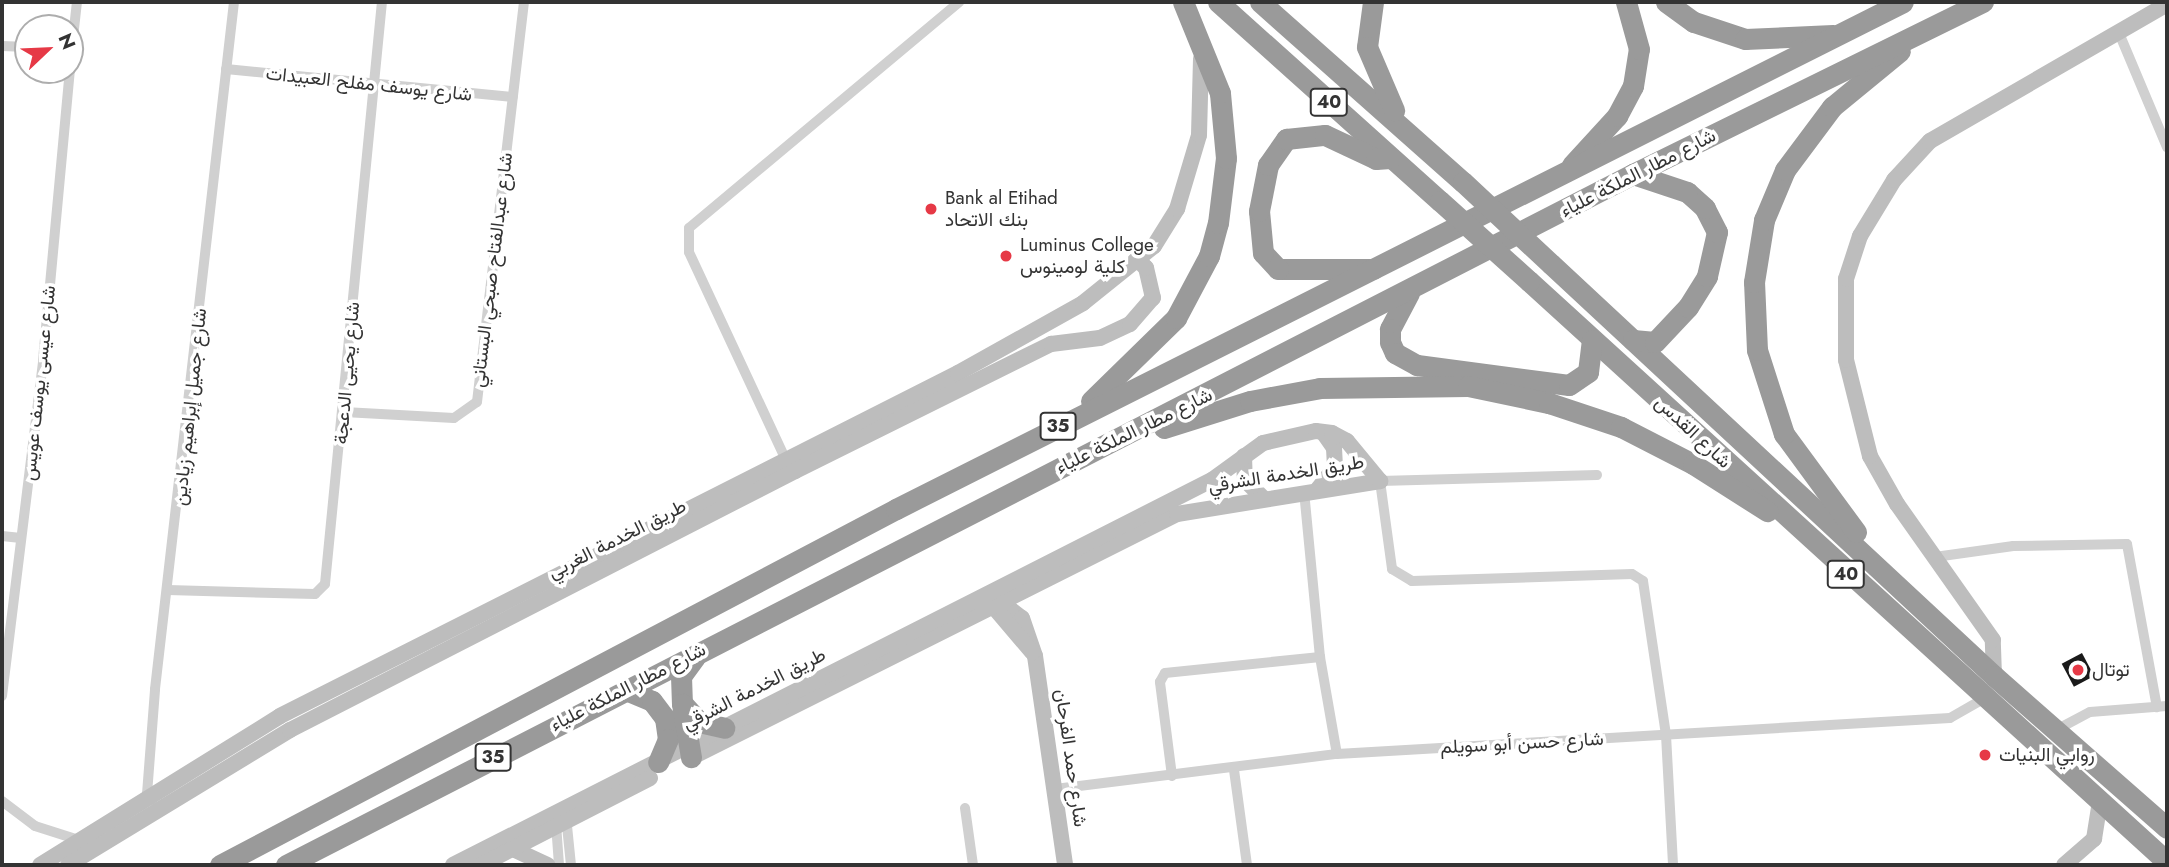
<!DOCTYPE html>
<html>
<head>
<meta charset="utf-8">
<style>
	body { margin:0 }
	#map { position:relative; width:2169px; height:867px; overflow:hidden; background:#fff; font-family:Jost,Vazirmatn,sans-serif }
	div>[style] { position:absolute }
	.building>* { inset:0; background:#1a1a1a; transform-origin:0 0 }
	.street>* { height:10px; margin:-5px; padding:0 5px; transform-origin:5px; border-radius:5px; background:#d0d0d0 }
	.secondary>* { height:16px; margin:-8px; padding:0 8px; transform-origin:8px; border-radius:8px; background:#bdbdbd }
	.highway>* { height:21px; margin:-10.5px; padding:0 10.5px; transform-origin:10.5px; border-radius:10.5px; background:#9a9a9a }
	.highway-bridge>* { height:21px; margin:-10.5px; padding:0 10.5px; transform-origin:10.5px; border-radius:10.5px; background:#9a9a9a }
	.dots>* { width:19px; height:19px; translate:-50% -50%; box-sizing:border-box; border:4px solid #fff; border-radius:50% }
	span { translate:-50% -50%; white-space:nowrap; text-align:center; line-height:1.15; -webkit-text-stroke:7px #fff; paint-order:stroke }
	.shield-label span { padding:2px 5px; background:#fff; border:2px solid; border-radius:5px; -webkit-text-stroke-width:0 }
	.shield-label { font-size:18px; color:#333; font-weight:700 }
	.street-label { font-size:19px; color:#333 }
	.poi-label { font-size:19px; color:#333 }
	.left { translate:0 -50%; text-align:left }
	.frame { position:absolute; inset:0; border:4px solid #333; pointer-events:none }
	.north { position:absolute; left:14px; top:14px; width:70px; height:70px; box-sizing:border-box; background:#fff; border:2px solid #adadad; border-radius:50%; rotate:67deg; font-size:19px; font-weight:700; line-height:28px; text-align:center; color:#333 }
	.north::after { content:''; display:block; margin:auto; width:24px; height:32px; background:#e63946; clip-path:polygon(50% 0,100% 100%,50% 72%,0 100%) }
</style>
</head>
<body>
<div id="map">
	<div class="building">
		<div style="left:2082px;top:653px;width:26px;height:23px;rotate:62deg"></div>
	</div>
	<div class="street">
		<div style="left:2119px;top:33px;width:124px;rotate:67.2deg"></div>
		<div style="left:2px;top:46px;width:26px;rotate:2deg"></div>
		<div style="left:70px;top:65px;width:63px;rotate:-83.7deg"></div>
		<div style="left:226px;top:69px;width:288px;rotate:5.6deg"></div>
		<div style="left:344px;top:412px;width:110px;rotate:3.1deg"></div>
		<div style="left:454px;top:418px;width:28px;rotate:-35deg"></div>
		<div style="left:477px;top:402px;width:403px;rotate:-83.3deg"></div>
		<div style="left:785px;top:458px;width:227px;rotate:-115deg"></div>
		<div style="left:689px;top:252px;width:24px;rotate:-90deg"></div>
		<div style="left:689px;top:228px;width:352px;rotate:-39.9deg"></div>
		<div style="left:1597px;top:475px;width:217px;rotate:178.4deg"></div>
		<div style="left:1380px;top:481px;width:89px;rotate:82.2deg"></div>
		<div style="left:1392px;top:569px;width:23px;rotate:31deg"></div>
		<div style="left:1412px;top:581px;width:220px;rotate:-1.8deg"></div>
		<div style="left:1632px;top:574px;width:13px;rotate:32deg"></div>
		<div style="left:1643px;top:581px;width:156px;rotate:81.5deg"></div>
		<div style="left:1666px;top:735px;width:130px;rotate:86.9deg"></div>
		<div style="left:1304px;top:491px;width:167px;rotate:84.5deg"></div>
		<div style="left:1320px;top:657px;width:98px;rotate:80.1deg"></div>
		<div style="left:2px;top:536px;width:19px;rotate:6deg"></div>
		<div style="left:1935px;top:557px;width:79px;rotate:-8deg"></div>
		<div style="left:2013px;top:546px;width:114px;rotate:-1deg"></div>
		<div style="left:2127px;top:544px;width:166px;rotate:79.6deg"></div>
		<div style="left:168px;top:590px;width:147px;rotate:1.6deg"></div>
		<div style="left:315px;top:594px;width:14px;rotate:-45deg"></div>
		<div style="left:325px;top:584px;width:585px;rotate:-84.41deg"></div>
		<div style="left:2px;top:696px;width:338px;rotate:-83deg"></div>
		<div style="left:43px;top:360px;width:291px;rotate:-84.7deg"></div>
		<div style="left:2056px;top:730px;width:38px;rotate:-28deg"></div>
		<div style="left:2090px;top:712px;width:77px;rotate:-4.5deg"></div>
		<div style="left:1234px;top:770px;width:96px;rotate:82.2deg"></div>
		<div style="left:1172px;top:776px;width:95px;rotate:-97.3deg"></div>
		<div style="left:1160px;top:682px;width:10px;rotate:-61deg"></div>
		<div style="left:1165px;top:673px;width:156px;rotate:-5.9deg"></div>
		<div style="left:1055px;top:789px;width:284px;rotate:-7.1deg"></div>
		<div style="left:1337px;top:754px;width:614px;rotate:-3.36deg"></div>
		<div style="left:1950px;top:718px;width:40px;rotate:-29.7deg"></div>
		<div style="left:152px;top:800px;width:8px;rotate:-130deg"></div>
		<div style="left:147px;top:794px;width:105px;rotate:-85.6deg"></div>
		<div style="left:155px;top:689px;width:692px;rotate:-83.44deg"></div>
		<div style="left:2px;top:801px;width:41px;rotate:37.1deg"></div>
		<div style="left:35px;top:826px;width:46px;rotate:17.7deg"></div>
		<div style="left:965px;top:808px;width:58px;rotate:82deg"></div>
		<div style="left:566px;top:816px;width:49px;rotate:84.2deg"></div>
		<div style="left:556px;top:824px;width:41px;rotate:85.8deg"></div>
	</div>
	<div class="secondary">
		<div style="left:1244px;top:456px;width:24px;rotate:88deg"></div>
		<div style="left:1245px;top:480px;width:24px;rotate:45deg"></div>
		<div style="left:1318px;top:489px;width:28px;rotate:-52deg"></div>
		<div style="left:1335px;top:467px;width:19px;rotate:-93deg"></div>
		<div style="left:1334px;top:448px;width:19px;rotate:-125deg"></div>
		<div style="left:996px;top:598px;width:33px;rotate:38deg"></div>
		<div style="left:1022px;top:618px;width:40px;rotate:71.1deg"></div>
		<div style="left:1035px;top:656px;width:211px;rotate:81.8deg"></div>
		<div style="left:987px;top:599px;width:70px;rotate:49.7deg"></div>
		<div style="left:1994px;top:676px;width:36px;rotate:-92deg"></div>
		<div style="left:1993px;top:640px;width:166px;rotate:-125.2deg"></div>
		<div style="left:1897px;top:504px;width:55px;rotate:-119.4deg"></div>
		<div style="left:1870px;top:456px;width:99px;rotate:-104deg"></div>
		<div style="left:1846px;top:360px;width:81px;rotate:-90deg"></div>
		<div style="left:1846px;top:279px;width:45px;rotate:-72deg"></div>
		<div style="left:1860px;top:236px;width:66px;rotate:-58.7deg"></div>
		<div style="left:1894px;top:180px;width:53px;rotate:-47.3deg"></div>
		<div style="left:1930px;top:141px;width:274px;rotate:-30deg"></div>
		<div style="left:698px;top:754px;width:536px;rotate:-26.61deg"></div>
		<div style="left:1177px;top:514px;width:206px;rotate:-9.2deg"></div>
		<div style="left:513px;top:849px;width:38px;rotate:25deg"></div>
		<div style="left:40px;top:865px;width:282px;rotate:-31.8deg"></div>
		<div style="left:280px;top:716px;width:760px;rotate:-26.83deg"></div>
		<div style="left:958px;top:373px;width:143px;rotate:-29.2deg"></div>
		<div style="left:1083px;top:303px;width:91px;rotate:-38.8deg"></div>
		<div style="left:1154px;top:246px;width:44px;rotate:-58.1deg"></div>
		<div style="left:1177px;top:209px;width:77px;rotate:-73.4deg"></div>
		<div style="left:1199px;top:135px;width:76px;rotate:-88.5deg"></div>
		<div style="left:68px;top:865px;width:260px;rotate:-31.3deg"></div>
		<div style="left:290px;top:730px;width:568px;rotate:-27.15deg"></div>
		<div style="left:795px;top:471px;width:286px;rotate:-26.4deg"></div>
		<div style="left:1051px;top:344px;width:49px;rotate:-7deg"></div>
		<div style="left:1100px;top:338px;width:33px;rotate:-25deg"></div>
		<div style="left:1130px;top:324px;width:35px;rotate:-49deg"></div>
		<div style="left:1153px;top:298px;width:31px;rotate:-103deg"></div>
		<div style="left:1146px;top:268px;width:13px;rotate:-135deg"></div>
		<div style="left:453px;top:865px;width:851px;rotate:-26.9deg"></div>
		<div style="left:1212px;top:480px;width:63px;rotate:-36deg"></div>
		<div style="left:1263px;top:443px;width:54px;rotate:-12.8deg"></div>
		<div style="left:1316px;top:431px;width:16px;rotate:7deg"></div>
		<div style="left:1332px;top:433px;width:17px;rotate:28deg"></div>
		<div style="left:1347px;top:441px;width:52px;rotate:50.5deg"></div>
		<div style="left:481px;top:865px;width:190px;rotate:-27.2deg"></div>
		<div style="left:2064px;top:865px;width:40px;rotate:-41deg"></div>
		<div style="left:2094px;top:839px;width:39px;rotate:-81deg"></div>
	</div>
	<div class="highway">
		<div style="left:1218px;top:2px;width:298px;rotate:41.9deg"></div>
		<div style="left:1260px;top:2px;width:271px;rotate:41.6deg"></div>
		<div style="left:1373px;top:2px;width:45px;rotate:97.6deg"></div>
		<div style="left:1367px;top:47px;width:69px;rotate:66.8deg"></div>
		<div style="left:1666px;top:2px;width:34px;rotate:36deg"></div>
		<div style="left:1694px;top:22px;width:54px;rotate:18.4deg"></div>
		<div style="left:1745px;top:39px;width:88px;rotate:-2.6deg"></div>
		<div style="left:1572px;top:165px;width:67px;rotate:-47.4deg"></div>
		<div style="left:1617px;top:116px;width:34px;rotate:-62deg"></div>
		<div style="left:1633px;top:86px;width:37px;rotate:-81deg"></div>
		<div style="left:1639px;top:49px;width:49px;rotate:-105.5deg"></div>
		<div style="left:1551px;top:264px;width:605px;rotate:42.92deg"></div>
		<div style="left:1994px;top:676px;width:230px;rotate:41.3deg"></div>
		<div style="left:1373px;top:269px;width:95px;rotate:180deg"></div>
		<div style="left:1278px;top:269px;width:22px;rotate:-133deg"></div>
		<div style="left:1263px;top:253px;width:42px;rotate:-95.4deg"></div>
		<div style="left:1259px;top:211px;width:47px;rotate:-78.9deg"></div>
		<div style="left:1268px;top:165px;width:32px;rotate:-55deg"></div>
		<div style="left:1286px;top:139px;width:39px;rotate:-6deg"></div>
		<div style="left:1325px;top:135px;width:56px;rotate:25.2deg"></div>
		<div style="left:1376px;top:159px;width:14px;rotate:-4deg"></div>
		<div style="left:1529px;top:281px;width:863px;rotate:42.32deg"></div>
		<div style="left:1409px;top:293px;width:41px;rotate:117.8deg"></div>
		<div style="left:1390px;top:329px;width:13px;rotate:90deg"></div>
		<div style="left:1390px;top:342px;width:12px;rotate:66deg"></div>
		<div style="left:1395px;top:353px;width:25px;rotate:29deg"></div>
		<div style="left:1417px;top:365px;width:153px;rotate:7.5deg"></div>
		<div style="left:1569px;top:385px;width:23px;rotate:-34deg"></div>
		<div style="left:1588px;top:372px;width:32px;rotate:-83deg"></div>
		<div style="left:1633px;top:340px;width:22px;rotate:5deg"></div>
		<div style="left:1655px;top:342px;width:48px;rotate:-46.7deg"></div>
		<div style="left:1688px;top:307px;width:36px;rotate:-58deg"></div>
		<div style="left:1707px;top:276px;width:45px;rotate:-77.2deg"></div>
		<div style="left:1717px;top:232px;width:27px;rotate:-117deg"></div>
		<div style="left:1705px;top:208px;width:24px;rotate:-138deg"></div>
		<div style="left:1687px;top:192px;width:57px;rotate:-161.6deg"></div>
		<div style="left:1091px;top:401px;width:119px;rotate:-44.3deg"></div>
		<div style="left:1176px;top:318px;width:70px;rotate:-62deg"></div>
		<div style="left:1209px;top:256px;width:34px;rotate:-75deg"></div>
		<div style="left:1218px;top:223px;width:65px;rotate:-83deg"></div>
		<div style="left:1226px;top:158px;width:65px;rotate:-95.3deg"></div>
		<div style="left:1220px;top:93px;width:98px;rotate:-112.1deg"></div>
		<div style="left:1164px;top:428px;width:90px;rotate:-17.4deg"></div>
		<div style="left:1250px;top:401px;width:71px;rotate:-10.5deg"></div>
		<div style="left:1320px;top:388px;width:148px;rotate:-0.8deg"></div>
		<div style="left:1468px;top:386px;width:83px;rotate:11.9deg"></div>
		<div style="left:1549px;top:403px;width:76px;rotate:18.4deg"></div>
		<div style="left:1621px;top:427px;width:81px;rotate:27.2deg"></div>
		<div style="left:1693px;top:464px;width:88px;rotate:32.4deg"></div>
		<div style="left:1856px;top:532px;width:122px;rotate:-126.3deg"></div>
		<div style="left:1784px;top:434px;width:88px;rotate:-107.8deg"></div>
		<div style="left:1757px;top:350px;width:68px;rotate:-92.5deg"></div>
		<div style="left:1754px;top:282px;width:63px;rotate:-80.8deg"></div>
		<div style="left:1764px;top:220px;width:54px;rotate:-67.2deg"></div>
		<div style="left:1785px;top:170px;width:79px;rotate:-53.3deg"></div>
		<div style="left:1832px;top:107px;width:88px;rotate:-39.5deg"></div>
		<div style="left:695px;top:657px;width:24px;rotate:126deg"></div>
		<div style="left:681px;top:676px;width:27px;rotate:88deg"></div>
		<div style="left:682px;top:703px;width:25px;rotate:48deg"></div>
		<div style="left:699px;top:722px;width:26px;rotate:13deg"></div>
		<div style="left:626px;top:690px;width:28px;rotate:23deg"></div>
		<div style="left:652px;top:701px;width:21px;rotate:53deg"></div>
		<div style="left:665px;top:718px;width:21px;rotate:82deg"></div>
		<div style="left:668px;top:739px;width:25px;rotate:113deg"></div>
		<div style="left:682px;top:704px;width:54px;rotate:80.4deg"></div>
		<div style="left:220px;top:865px;width:764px;rotate:-27.77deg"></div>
		<div style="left:896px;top:509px;width:1127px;rotate:-26.72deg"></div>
		<div style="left:286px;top:865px;width:1514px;rotate:-27.16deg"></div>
		<div style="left:1633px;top:174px;width:390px;rotate:-26.2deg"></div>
	</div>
	<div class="highway-bridge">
		<div style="left:1463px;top:182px;width:120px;rotate:43deg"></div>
		<div style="left:1440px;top:201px;width:120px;rotate:42deg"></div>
	</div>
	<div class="dots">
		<div style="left:931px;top:209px;background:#e63946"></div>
		<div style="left:1006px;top:256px;background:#e63946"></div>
		<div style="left:2078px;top:670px;background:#e63946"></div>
		<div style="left:1985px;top:755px;background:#e63946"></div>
	</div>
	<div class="shield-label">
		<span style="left:1329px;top:102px">40</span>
		<span style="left:1058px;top:426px">35</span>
		<span style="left:1846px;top:574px">40</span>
		<span style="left:493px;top:757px">35</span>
	</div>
	<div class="street-label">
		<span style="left:369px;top:84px;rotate:6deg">شارع يوسف مفلح العبيدات</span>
		<span style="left:1638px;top:173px;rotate:-27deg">شارع مطار الملكة علياء</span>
		<span style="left:492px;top:270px;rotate:-83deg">شارع عبدالفتاح صبحي البستاني</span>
		<span style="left:347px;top:373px;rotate:-85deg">شارع يحيى الدعجة</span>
		<span style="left:39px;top:383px;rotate:-84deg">شارع عيسى يوسف عويس</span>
		<span style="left:190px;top:407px;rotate:-84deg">شارع جميل إبراهيم زيادين</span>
		<span style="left:1134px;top:431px;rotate:-26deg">شارع مطار الملكة علياء</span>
		<span style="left:1693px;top:432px;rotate:43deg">شارع القدس</span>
		<span style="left:1286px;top:474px;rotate:-9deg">طريق الخدمة الشرقي</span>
		<span style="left:617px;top:539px;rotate:-27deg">طريق الخدمة الغربي</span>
		<span style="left:628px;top:687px;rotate:-27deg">شارع مطار الملكة علياء</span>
		<span style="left:754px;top:689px;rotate:-27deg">طريق الخدمة الشرقي</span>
		<span style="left:1522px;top:743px;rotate:-3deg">شارع حسن أبو سويلم</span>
		<span style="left:1071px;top:758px;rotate:82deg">شارع حمد الفرحان</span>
	</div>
	<div class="poi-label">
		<span class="left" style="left:945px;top:209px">Bank al Etihad<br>بنك الاتحاد</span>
		<span class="left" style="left:1020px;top:256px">Luminus College<br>كلية لومينوس</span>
		<span class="left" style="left:2092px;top:670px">توتال</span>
		<span class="left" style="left:1999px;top:755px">روابي البنيات</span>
	</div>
	<div class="frame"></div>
	<div class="north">N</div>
</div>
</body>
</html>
